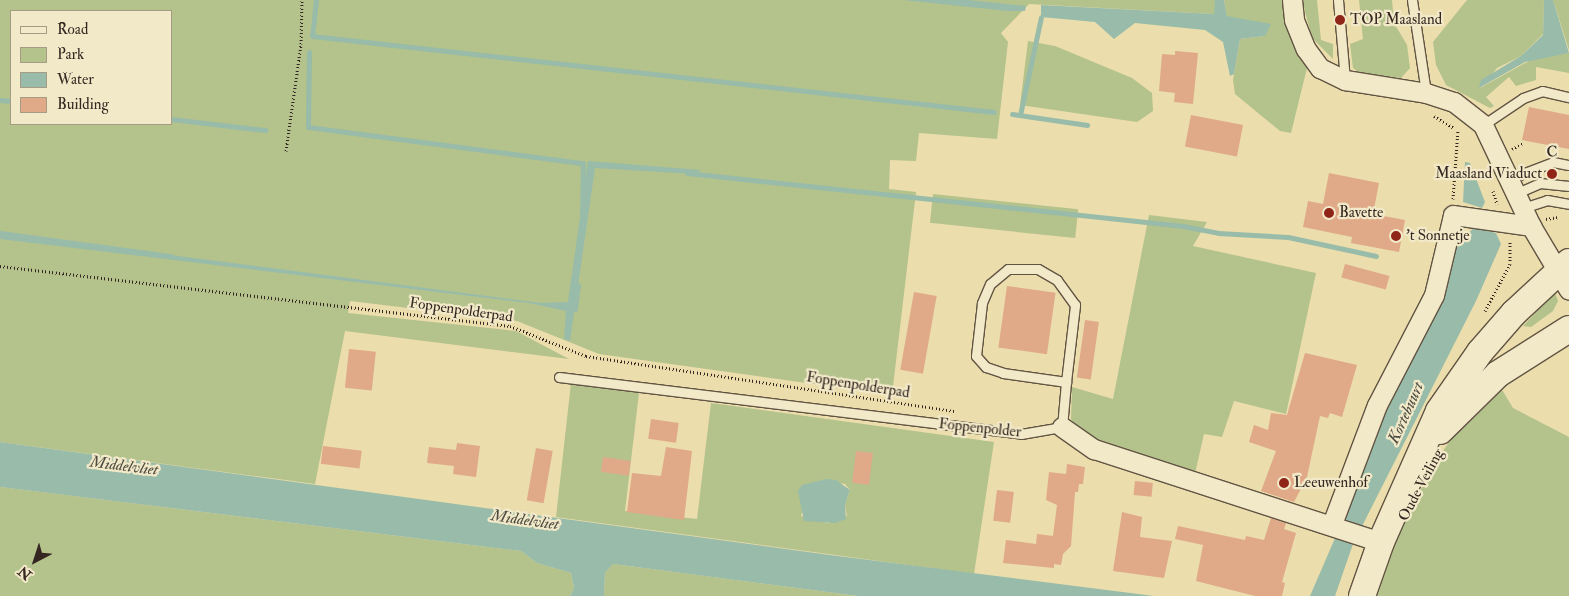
<!DOCTYPE html>
<html>
<head>
<meta charset="utf-8">
<style>
	body { margin:0 }
	#map { position:relative; width:1569px; height:596px; overflow:hidden; background:#ebddac; font-family:"IM FELL Double Pica",serif }
	div>[style] { position:absolute }
	.green>* { inset:0; background:#b4c28c; transform-origin:0 0 }
	.water>* { inset:0; background:#98bca9 }
	.stream>* { height:5px; margin:-2.5px; padding:0 2.5px; transform-origin:2.5px; border-radius:2.5px; background:#98bca9 }
	.building>* { inset:0; background:#e0a988; transform-origin:0 0 }
	.path>* { height:3px; margin-top:-1.5px; transform-origin:0; background:repeating-linear-gradient(90deg,#342620 0 1px,transparent 0 3.5px) }
	.roads { filter:drop-shadow(1px 0 #625443) drop-shadow(-1px 0 #625443) drop-shadow(0 1px #625443) drop-shadow(0 -1px #625443) }
	.service>* { height:9px; margin:-4.5px; padding:0 4.5px; transform-origin:4.5px; border-radius:4.5px; background:#f2e9c9 }
	.minor>* { height:19px; margin:-9.5px; padding:0 9.5px; transform-origin:9.5px; border-radius:9.5px; background:#f2e9c9 }
	.secondary>* { height:26px; margin:-13px; padding:0 13px; transform-origin:13px; border-radius:13px; background:#f2e9c9 }
	.dots>* { width:14px; height:14px; translate:-50% -50%; box-sizing:border-box; border:2px solid #f2e9c9; border-radius:50% }
	span { translate:-50% -50%; white-space:nowrap; text-align:center; line-height:1.15; -webkit-text-stroke:4.5px #f2e9c9; paint-order:stroke }
	.poi-label { font-size:15px; color:#342620 }
	.left { translate:0 -50%; text-align:left }
	.right { translate:-100% -50%; text-align:right }
	.street-label { font-size:15px; color:#342620 }
	.water-label { font-size:16px; color:#4d4c42; font-style:italic }
	.legend { position:absolute; left:10px; top:10px; width:162px; height:115px; box-sizing:border-box; background:#f2e9c9; border:1px solid #a69b85; margin:0; padding:6px 9px; list-style:none; font-size:15px; color:#342620 }
	.legend li { display:flex; align-items:center; gap:10px; height:25px }
	.legend b { width:25px; border:1px solid #a69b85 }
	.north { position:absolute; left:10px; top:536px; width:50px; height:50px; -webkit-text-stroke:4px #f2e9c9; paint-order:stroke; rotate:220deg; font-size:14px; font-weight:700; line-height:20px; text-align:center; color:#342620 }
	.north::after { content:''; display:block; margin:auto; width:18px; height:22px; background:#342620; clip-path:polygon(50% 0,100% 100%,50% 72%,0 100%) }
</style>
</head>
<body>
<div id="map">
	<div class="green">
		<div style="clip-path:polygon(evenodd,0 0,1215px 0,1216px 5px,1214px 14px,1029px 4px,1001px 33px,1008px 42px,997px 139px,919px 133px,916px 161px,890px 160px,889px 189px,916px 192px,892px 395px,599px 354px,517px 321px,350px 301px,348px 313px,516px 331px,569px 359px,345px 331px,315px 484px,0 442px,0 0,11px 11px,171px 11px,171px 124px,11px 124px,11px 11px)"></div>
		<div style="clip-path:polygon(1224px 0,1282px 0,1285px 22px,1307px 68px,1291px 133px,1280px 131px,1235px 94px,1233px 80px,1240px 39px,1264px 36px,1227px 16px)"></div>
		<div style="clip-path:polygon(1302px 0,1317px 0,1321px 40px,1333px 44px,1333px 59px,1312px 38px)"></div>
		<div style="clip-path:polygon(1359px 0,1392px 0,1394px 23px,1407px 45px,1410px 68px,1401px 78px,1360px 73px,1353px 68px,1350px 44px,1363px 39px)"></div>
		<div style="clip-path:polygon(1467px 0,1544px 0,1543px 34px,1521px 56px,1497px 68px,1480px 88px,1536px 57px,1569px 53px,1569px 73px,1536px 67px,1536px 80px,1516px 86px,1509px 77px,1486px 97px,1494px 106px,1490px 108px,1446px 85px,1436px 65px,1433px 42px)"></div>
		<div style="clip-path:polygon(1553px 0,1569px 0,1569px 50px)"></div>
		<div style="clip-path:polygon(1028px 41px,1055px 46px,1132px 78px,1152px 93px,1153px 111px,1137px 122px,1020px 105px)"></div>
		<div style="left:933px;top:194px;width:146px;height:29px;rotate:6deg"></div>
		<div style="clip-path:polygon(1149px 215px,1207px 222px,1193px 246px,1316px 273px,1286px 414px,1234px 401px,1222px 437px,1204px 434px,1194px 478px,1088px 443px,1071px 419px,1072px 387px,1113px 399px)"></div>
		<div style="clip-path:polygon(1555px 292px,1558px 301px,1553px 311px,1531px 327px,1523px 326px)"></div>
		<div style="clip-path:polygon(evenodd,571px 383px,639px 393px,625px 511px,697px 519px,711px 403px,994px 442px,974px 574px,556px 517px,571px 383px,821px 480px,845px 484px,850px 490px,845px 505px,847px 516px,828px 523px,801px 516px,810px 486px,821px 480px)"></div>
		<div style="clip-path:polygon(1501px 388px,1513px 408px,1569px 437px,1569px 596px,1377px 596px,1399px 533px,1433px 465px,1459px 428px)"></div>
		<div style="clip-path:polygon(0 487px,521px 551px,537px 563px,571px 573px,574px 588px,570px 596px,0 596px)"></div>
		<div style="clip-path:polygon(613px 564px,858px 596px,604px 596px,605px 573px)"></div>
	</div>
	<div class="water">
		<div style="clip-path:polygon(903px 0,968px 0,1026px 6px,1025px 11px,1008px 11px)"></div>
		<div style="clip-path:polygon(1215px 0,1224px 0,1227px 16px,1271px 24px,1265px 36px,1240px 39px,1234px 74px,1230px 76px,1223px 42px,1205px 30px,1135px 23px,1114px 39px,1095px 22px,1041px 17px,1041px 5px,1214px 14px)"></div>
		<div style="clip-path:polygon(1544px 0,1553px 0,1569px 53px,1525px 62px,1479px 88px,1481px 80px,1521px 56px,1543px 35px)"></div>
		<div style="clip-path:polygon(588px 161px,701px 170px,694px 174px,595px 168px,570px 341px,564px 339px,566px 311px,529px 303px,0 239px,0 233px,541px 303px,568px 302px)"></div>
		<div style="clip-path:polygon(1465px 162px,1470px 163px,1485px 202px,1482px 208px,1463px 202px)"></div>
		<div style="clip-path:polygon(1474px 227px,1496px 233px,1501px 244px,1476px 301px,1353px 544px,1335px 596px,1310px 596px,1358px 485px,1370px 440px,1396px 383px,1430px 326px,1454px 251px)"></div>
		<div style="clip-path:polygon(0 442px,830px 555px,1154px 596px,858px 596px,613px 564px,605px 573px,604px 596px,570px 596px,574px 588px,571px 573px,537px 563px,521px 551px,0 487px)"></div>
		<div style="clip-path:polygon(826px 479px,836px 480px,850px 490px,845px 505px,846px 519px,835px 523px,804px 521px,798px 491px,802px 485px)"></div>
	</div>
	<div class="stream">
		<div style="left:316px;top:0;width:36px;rotate:96deg"></div>
		<div style="left:312px;top:36px;width:686px;rotate:6.36deg"></div>
		<div style="left:309px;top:52px;width:75px;rotate:90.8deg"></div>
		<div style="left:308px;top:127px;width:277px;rotate:7.5deg"></div>
		<div style="left:583px;top:163px;width:54px;rotate:91.1deg"></div>
		<div style="left:0;top:100px;width:11px;rotate:5deg"></div>
		<div style="left:1012px;top:114px;width:76px;rotate:8.3deg"></div>
		<div style="left:1020px;top:115px;width:100px;rotate:-77.9deg"></div>
		<div style="left:171px;top:119px;width:95px;rotate:6.7deg"></div>
		<div style="left:687px;top:173px;width:499px;rotate:6.1deg"></div>
		<div style="left:1183px;top:226px;width:36px;rotate:11deg"></div>
		<div style="left:1218px;top:233px;width:70px;rotate:3.3deg"></div>
		<div style="left:1288px;top:237px;width:90px;rotate:12.2deg"></div>
		<div style="left:0;top:233px;width:173px;rotate:7.7deg"></div>
		<div style="left:568px;top:308px;width:7px;rotate:8deg"></div>
		<div style="left:575px;top:309px;width:24px;rotate:-83deg"></div>
	</div>
	<div class="building">
		<div style="clip-path:polygon(1175px 51px,1198px 53px,1193px 104px,1174px 102px,1175px 93px,1159px 91px,1162px 54px,1175px 55px)"></div>
		<div style="clip-path:polygon(1529px 107px,1569px 115px,1569px 149px,1522px 140px)"></div>
		<div style="left:1191px;top:115px;width:53px;height:32px;rotate:11deg"></div>
		<div style="clip-path:polygon(1329px 173px,1379px 183px,1373px 214px,1405px 220px,1399px 252px,1351px 243px,1352px 237px,1303px 227px,1308px 201px,1323px 204px)"></div>
		<div style="left:1345px;top:264px;width:46px;height:14px;rotate:15deg"></div>
		<div style="left:1007px;top:286px;width:49px;height:62px;rotate:8deg"></div>
		<div style="left:914px;top:292px;width:23px;height:79px;rotate:10deg"></div>
		<div style="left:1085px;top:320px;width:14px;height:58px;rotate:8deg"></div>
		<div style="left:349px;top:349px;width:27px;height:39px;rotate:6deg"></div>
		<div style="clip-path:polygon(1305px 353px,1357px 365px,1342px 417px,1330px 413px,1328px 418px,1320px 416px,1307px 477px,1294px 502px,1261px 491px,1276px 451px,1249px 442px,1254px 425px,1268px 430px,1271px 413px,1287px 415px)"></div>
		<div style="left:651px;top:419px;width:28px;height:20px;rotate:8deg"></div>
		<div style="clip-path:polygon(457px 443px,480px 446px,476px 477px,453px 474px,454px 466px,427px 463px,429px 447px,456px 450px)"></div>
		<div style="left:323px;top:446px;width:39px;height:18px;rotate:7deg"></div>
		<div style="clip-path:polygon(666px 447px,692px 451px,684px 520px,627px 512px,632px 473px,661px 476px)"></div>
		<div style="left:536px;top:448px;width:17px;height:53px;rotate:10deg"></div>
		<div style="left:856px;top:451px;width:17px;height:32px;rotate:7deg"></div>
		<div style="left:603px;top:457px;width:28px;height:15px;rotate:8deg"></div>
		<div style="clip-path:polygon(1067px 464px,1085px 467px,1083px 484px,1079px 484px,1078px 492px,1075px 492px,1071px 546px,1063px 554px,1061px 565px,1054px 564px,1054px 568px,1003px 563px,1006px 540px,1036px 544px,1037px 534px,1053px 536px,1057px 505px,1046px 500px,1049px 472px,1066px 474px)"></div>
		<div style="left:1135px;top:481px;width:18px;height:14px;rotate:6deg"></div>
		<div style="left:997px;top:490px;width:17px;height:31px;rotate:7deg"></div>
		<div style="clip-path:polygon(1122px 512px,1142px 517px,1140px 537px,1172px 541px,1164px 578px,1113px 571px)"></div>
		<div style="clip-path:polygon(1271px 518px,1286px 523px,1284px 529px,1296px 533px,1282px 582px,1285px 583px,1282px 596px,1255px 596px,1196px 581px,1203px 545px,1175px 539px,1178px 526px,1245px 540px,1246px 536px,1264px 540px)"></div>
	</div>
	<div class="path">
		<div style="left:1434px;top:116px;width:23px;rotate:31deg"></div>
		<div style="left:1512px;top:149px;width:13px;rotate:-29deg"></div>
		<div style="left:286px;top:151px;width:108px;rotate:-82deg"></div>
		<div style="left:301px;top:44px;width:44px;rotate:-88.7deg"></div>
		<div style="left:1493px;top:191px;width:14px;rotate:73deg"></div>
		<div style="left:1453px;top:199px;width:69px;rotate:-85.9deg"></div>
		<div style="left:1546px;top:219px;width:13px;rotate:-9deg"></div>
		<div style="left:0;top:266px;width:514px;rotate:6.71deg"></div>
		<div style="left:510px;top:326px;width:82px;rotate:21.5deg"></div>
		<div style="left:586px;top:356px;width:373px;rotate:8.5deg"></div>
		<div style="left:1485px;top:311px;width:53px;rotate:-62deg"></div>
		<div style="left:1510px;top:264px;width:23px;rotate:-90deg"></div>
	</div>
	<div class="roads">
		<div class="service">
			<div style="left:1338px;top:0;width:80px;rotate:85deg"></div>
			<div style="left:1412px;top:0;width:94px;rotate:81.4deg"></div>
			<div style="left:1483px;top:125px;width:48px;rotate:-34deg"></div>
			<div style="left:1523px;top:98px;width:20px;rotate:-20deg"></div>
			<div style="left:1542px;top:91px;width:28px;rotate:13deg"></div>
			<div style="left:1509px;top:179px;width:47px;rotate:-21.1deg"></div>
			<div style="left:1553px;top:162px;width:16px;rotate:11deg"></div>
			<div style="left:1515px;top:194px;width:27px;rotate:-24deg"></div>
			<div style="left:1540px;top:183px;width:29px;rotate:6deg"></div>
			<div style="left:1523px;top:208px;width:25px;rotate:-18deg"></div>
			<div style="left:1547px;top:200px;width:22px;rotate:10deg"></div>
			<div style="left:559px;top:377px;width:466px;rotate:7deg"></div>
			<div style="left:1021px;top:434px;width:42px;rotate:-9.7deg"></div>
			<div style="left:1062px;top:427px;width:45px;rotate:-84.9deg"></div>
			<div style="left:1066px;top:382px;width:78px;rotate:-83.3deg"></div>
			<div style="left:1075px;top:305px;width:31px;rotate:-126deg"></div>
			<div style="left:1057px;top:280px;width:22px;rotate:-150deg"></div>
			<div style="left:1038px;top:269px;width:30px;rotate:180deg"></div>
			<div style="left:1008px;top:269px;width:23px;rotate:140deg"></div>
			<div style="left:990px;top:284px;width:21px;rotate:113deg"></div>
			<div style="left:982px;top:303px;width:53px;rotate:96.5deg"></div>
			<div style="left:976px;top:356px;width:15px;rotate:48deg"></div>
			<div style="left:986px;top:367px;width:18px;rotate:19deg"></div>
			<div style="left:1003px;top:373px;width:64px;rotate:8.1deg"></div>
		</div>
		<div class="minor">
			<div style="left:1292px;top:0;width:20px;rotate:84deg"></div>
			<div style="left:1294px;top:20px;width:31px;rotate:68deg"></div>
			<div style="left:1306px;top:49px;width:24px;rotate:54deg"></div>
			<div style="left:1320px;top:68px;width:28px;rotate:26deg"></div>
			<div style="left:1345px;top:80px;width:82px;rotate:9.1deg"></div>
			<div style="left:1426px;top:93px;width:29px;rotate:18deg"></div>
			<div style="left:1454px;top:102px;width:37px;rotate:38deg"></div>
			<div style="left:1483px;top:125px;width:112px;rotate:64.6deg"></div>
			<div style="left:1531px;top:226px;width:74px;rotate:59.3deg"></div>
			<div style="left:1062px;top:427px;width:39px;rotate:35deg"></div>
			<div style="left:1094px;top:449px;width:302px;rotate:18deg"></div>
			<div style="left:1332px;top:524px;width:127px;rotate:-69.3deg"></div>
			<div style="left:1377px;top:405px;width:124px;rotate:-62.6deg"></div>
			<div style="left:1434px;top:295px;width:82px;rotate:-76.6deg"></div>
			<div style="left:1453px;top:215px;width:79px;rotate:8deg"></div>
		</div>
		<div class="secondary">
			<div style="left:1440px;top:431px;width:81px;rotate:-44.5deg"></div>
			<div style="left:1498px;top:374px;width:84px;rotate:-32.4deg"></div>
			<div style="left:1362px;top:596px;width:57px;rotate:-70.6deg"></div>
			<div style="left:1381px;top:542px;width:143px;rotate:-66.1deg"></div>
			<div style="left:1439px;top:411px;width:72px;rotate:-55.2deg"></div>
			<div style="left:1480px;top:352px;width:52px;rotate:-48.9deg"></div>
			<div style="left:1514px;top:313px;width:75px;rotate:-42.8deg"></div>
		</div>
	</div>
	<div class="dots">
		<div style="left:1340px;top:20px;background:#8f2418"></div>
		<div style="left:1552px;top:174px;background:#8f2418"></div>
		<div style="left:1329px;top:213px;background:#8f2418"></div>
		<div style="left:1396px;top:236px;background:#8f2418"></div>
		<div style="left:1284px;top:483px;background:#8f2418"></div>
	</div>
	<div class="poi-label">
		<span class="left" style="left:1350px;top:20px">TOP Maasland</span>
		<span class="right" style="left:1542px;top:174px">Maasland Viaduct</span>
		<span class="left" style="left:1339px;top:213px">Bavette</span>
		<span class="left" style="left:1406px;top:236px">'t Sonnetje</span>
		<span class="left" style="left:1294px;top:483px">Leeuwenhof</span>
	</div>
	<div class="street-label">
		<span style="left:1552px;top:152px;rotate:-3deg">C</span>
		<span style="left:461px;top:310px;rotate:8deg">Foppenpolderpad</span>
		<span style="left:858px;top:385px;rotate:9deg">Foppenpolderpad</span>
		<span style="left:980px;top:428px;rotate:6deg">Foppenpolder</span>
		<span style="left:1421px;top:485px;rotate:-62deg">Oude Veiling</span>
	</div>
	<div class="water-label">
		<span style="left:1406px;top:413px;rotate:-66deg">Kortebuurt</span>
		<span style="left:124px;top:466px;rotate:7deg">Middelvliet</span>
		<span style="left:525px;top:520px;rotate:8deg">Middelvliet</span>
	</div>
	<ul class="legend">
	<li><b style="height:6px;background:#f2e9c9"></b>Road</li>
	<li><b style="height:14px;background:#b4c28c"></b>Park</li>
	<li><b style="height:14px;background:#98bca9"></b>Water</li>
	<li><b style="height:14px;background:#e0a988"></b>Building</li>
	</ul>
	<div class="north">N</div>
</div>
</body>
</html>
